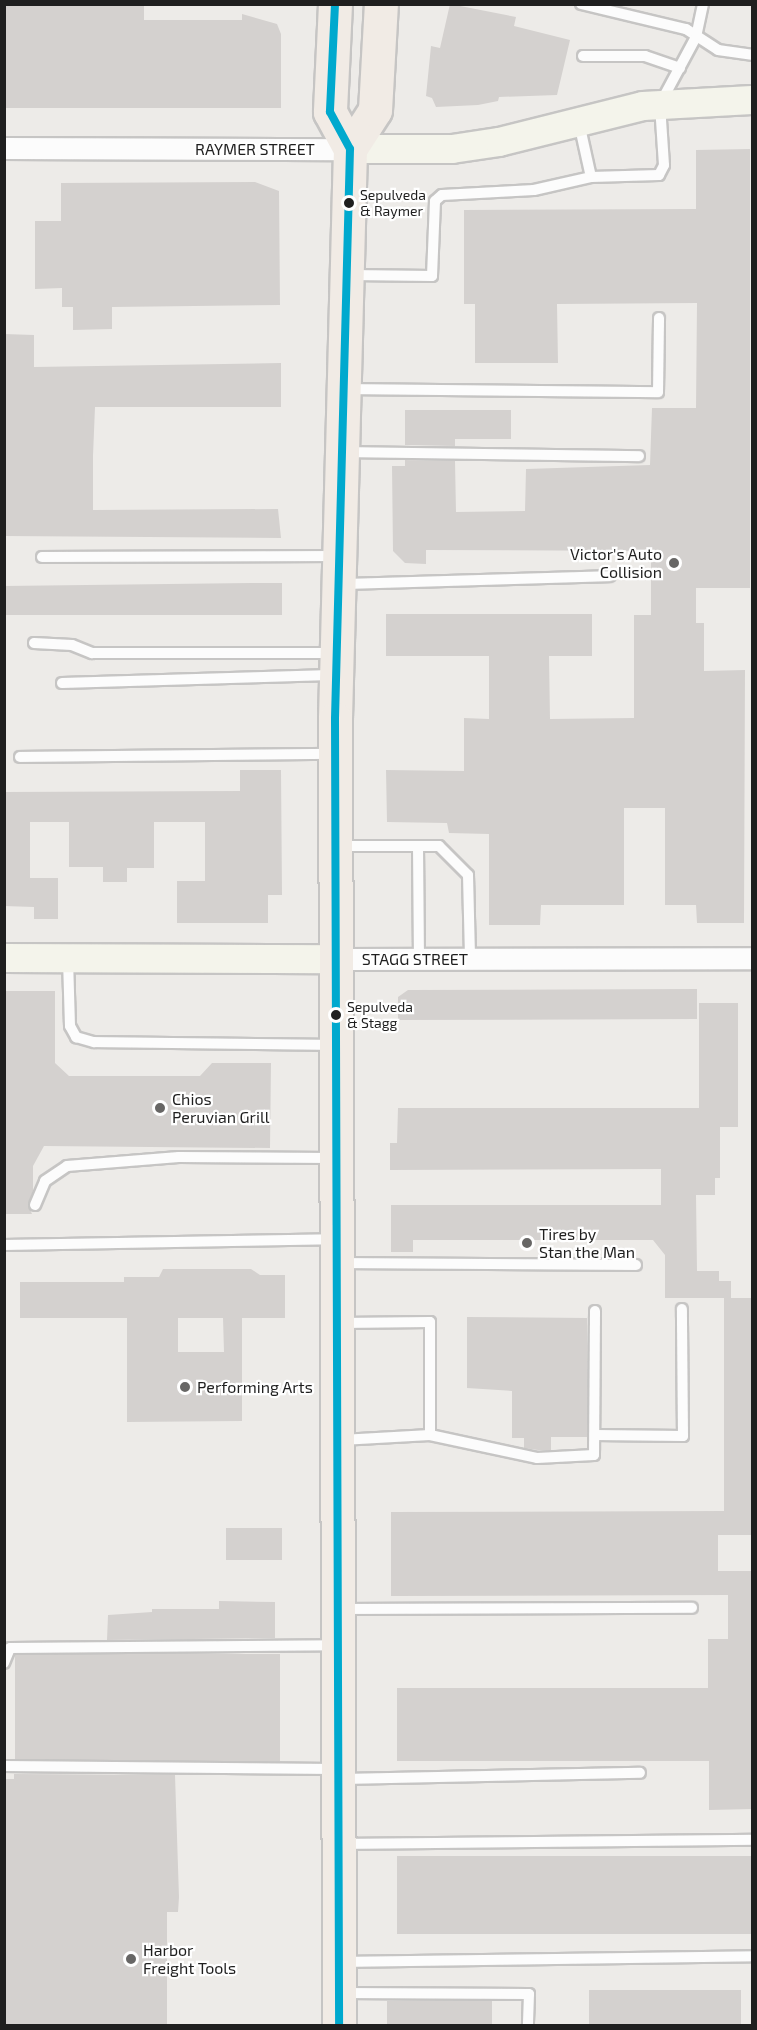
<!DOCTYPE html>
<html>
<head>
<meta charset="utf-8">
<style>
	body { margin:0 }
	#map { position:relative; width:757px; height:2030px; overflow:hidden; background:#edebe8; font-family:"Exo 2",sans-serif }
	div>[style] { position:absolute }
	.building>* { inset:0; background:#d4d1cf; transform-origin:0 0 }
	.roads { filter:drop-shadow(2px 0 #c6c5c4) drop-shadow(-2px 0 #c6c5c4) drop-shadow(0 2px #c6c5c4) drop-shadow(0 -2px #c6c5c4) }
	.lane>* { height:10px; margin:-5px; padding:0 5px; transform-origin:5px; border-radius:5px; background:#fcfcfc }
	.street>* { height:21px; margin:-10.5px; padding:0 10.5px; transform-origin:10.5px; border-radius:10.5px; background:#fcfcfc }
	.secondary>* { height:28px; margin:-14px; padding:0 14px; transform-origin:14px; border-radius:14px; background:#f4f4eb }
	.primary>* { height:33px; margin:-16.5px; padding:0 16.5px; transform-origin:16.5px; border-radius:16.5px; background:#f1ebe5 }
	.bus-1>* { height:8px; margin:-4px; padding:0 4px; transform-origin:4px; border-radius:4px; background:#00a9ce }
	.dots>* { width:16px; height:16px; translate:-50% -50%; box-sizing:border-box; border:3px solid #fff; border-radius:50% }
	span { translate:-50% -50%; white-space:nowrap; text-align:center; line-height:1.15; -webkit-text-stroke:4.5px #fff; paint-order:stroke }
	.bus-label { font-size:14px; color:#1f1f1f }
	.left { translate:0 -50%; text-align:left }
	.street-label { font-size:16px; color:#1f1f1f }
	.poi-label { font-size:16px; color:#1f1f1f }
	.right { translate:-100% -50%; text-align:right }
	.frame { position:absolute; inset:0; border:6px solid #1f1f1f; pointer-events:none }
</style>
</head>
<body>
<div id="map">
	<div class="building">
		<div style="clip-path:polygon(450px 4px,516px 17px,514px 26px,570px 40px,557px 95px,499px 97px,498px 101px,478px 105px,436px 107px,432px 98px,426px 96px,431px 46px,440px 48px)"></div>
		<div style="clip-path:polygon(144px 5px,144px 20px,242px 20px,242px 14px,277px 24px,281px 34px,281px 108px,4px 108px,4px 6px)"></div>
		<div style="clip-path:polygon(750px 149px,750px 588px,696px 588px,696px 623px,704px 623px,704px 671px,745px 670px,744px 923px,697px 923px,696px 905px,665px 905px,665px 808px,624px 808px,624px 905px,541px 905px,540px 925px,489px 925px,489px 834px,449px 833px,447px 823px,387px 822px,386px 770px,464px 771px,464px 718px,489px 719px,489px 656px,386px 656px,386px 614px,592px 614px,592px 656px,549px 656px,550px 719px,634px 718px,634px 615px,651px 615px,651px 551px,426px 550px,426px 564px,405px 563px,393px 551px,392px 466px,405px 466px,405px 460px,455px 461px,456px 512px,525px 511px,526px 469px,650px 465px,652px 408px,696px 408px,697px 303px,557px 304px,558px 363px,475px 363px,475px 304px,464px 304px,464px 210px,696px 209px,696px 150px)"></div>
		<div style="clip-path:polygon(255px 182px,279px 191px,280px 305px,112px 307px,112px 329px,73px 330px,73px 307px,62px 307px,62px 288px,35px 289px,35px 221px,61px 221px,61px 183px)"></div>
		<div style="clip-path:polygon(4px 334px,34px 335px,34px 367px,281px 363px,281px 407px,95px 407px,93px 456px,93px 510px,278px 509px,281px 538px,4px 536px)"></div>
		<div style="clip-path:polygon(405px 410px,511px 410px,511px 439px,455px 439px,455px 446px,405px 445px)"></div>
		<div style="clip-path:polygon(251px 583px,282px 583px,282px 615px,4px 615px,4px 586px)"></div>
		<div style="clip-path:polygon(240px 770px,281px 770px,282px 895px,268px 895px,268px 923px,177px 923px,177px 881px,205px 881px,205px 822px,154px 822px,154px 868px,127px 868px,127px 882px,103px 882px,103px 867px,69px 867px,69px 822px,30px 822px,30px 878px,58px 878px,58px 919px,34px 919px,34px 907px,4px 906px,4px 792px,240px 791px)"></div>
		<div style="clip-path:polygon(697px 989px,697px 1019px,398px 1020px,398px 997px,408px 990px)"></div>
		<div style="clip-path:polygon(4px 991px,55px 991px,55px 1063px,69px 1076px,200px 1076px,212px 1063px,271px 1063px,270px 1148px,44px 1146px,33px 1166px,33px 1191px,28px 1205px,32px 1214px,4px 1214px)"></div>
		<div style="clip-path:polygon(699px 1003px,738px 1003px,738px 1127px,720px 1127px,720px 1178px,715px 1178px,715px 1195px,696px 1195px,697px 1271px,719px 1271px,719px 1281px,731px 1281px,731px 1298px,753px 1298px,753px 1535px,718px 1535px,718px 1571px,751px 1571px,753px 1576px,753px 1809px,709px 1810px,709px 1761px,397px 1761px,397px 1688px,708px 1688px,708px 1639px,728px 1639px,728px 1595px,391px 1596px,391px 1512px,724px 1511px,724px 1298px,665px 1298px,665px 1255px,653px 1240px,413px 1240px,413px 1252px,391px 1252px,391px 1205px,661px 1205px,661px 1169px,390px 1170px,390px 1143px,397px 1143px,398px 1108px,699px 1108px)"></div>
		<div style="clip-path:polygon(evenodd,163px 1269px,251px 1269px,260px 1275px,285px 1275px,285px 1318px,242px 1318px,242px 1421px,127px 1422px,127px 1318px,20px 1318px,20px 1282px,124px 1282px,124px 1277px,159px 1277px,163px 1269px,178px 1318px,223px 1318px,224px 1352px,178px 1352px,178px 1318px)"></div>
		<div style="clip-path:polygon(467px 1317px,587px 1318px,587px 1437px,551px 1437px,551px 1450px,538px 1450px,524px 1448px,524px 1438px,512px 1438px,512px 1391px,467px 1388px)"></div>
		<div style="left:226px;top:1528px;width:56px;height:32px"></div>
		<div style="clip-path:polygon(219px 1601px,275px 1602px,275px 1638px,107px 1640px,108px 1615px,152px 1612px,152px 1609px,219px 1609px)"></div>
		<div style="left:280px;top:1654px;width:107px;height:265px;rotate:90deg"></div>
		<div style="clip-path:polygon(14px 1774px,175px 1775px,179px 1897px,178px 1912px,167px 1912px,167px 2024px,4px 2025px,4px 1779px,14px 1779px)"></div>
		<div style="left:397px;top:1856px;width:356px;height:78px"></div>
		<div style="left:589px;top:1990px;width:152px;height:35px"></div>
		<div style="left:492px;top:2001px;width:24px;height:105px;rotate:90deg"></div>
	</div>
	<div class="roads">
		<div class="lane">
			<div style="left:581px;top:4px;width:108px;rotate:13.4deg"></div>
			<div style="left:686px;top:29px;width:38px;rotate:33deg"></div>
			<div style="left:718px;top:50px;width:34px;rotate:8deg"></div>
			<div style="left:583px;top:56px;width:62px"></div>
			<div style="left:645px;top:56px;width:37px;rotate:19deg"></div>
			<div style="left:579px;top:123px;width:55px;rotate:77.5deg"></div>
			<div style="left:351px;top:275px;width:81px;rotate:0.7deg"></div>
			<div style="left:432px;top:276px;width:75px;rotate:-87.7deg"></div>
			<div style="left:435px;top:201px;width:9px;rotate:-41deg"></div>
			<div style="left:442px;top:195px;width:92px;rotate:-3.1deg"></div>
			<div style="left:534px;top:190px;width:58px;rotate:-12.8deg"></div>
			<div style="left:591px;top:177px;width:68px;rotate:-1.7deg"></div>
			<div style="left:659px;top:175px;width:11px;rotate:-63deg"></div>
			<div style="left:664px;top:165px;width:61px;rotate:-93.8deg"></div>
			<div style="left:660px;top:104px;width:76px;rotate:-61.8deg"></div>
			<div style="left:696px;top:37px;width:34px;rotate:-78deg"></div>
			<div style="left:347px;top:389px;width:311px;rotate:0.6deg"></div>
			<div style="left:658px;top:392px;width:74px;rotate:-89.2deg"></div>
			<div style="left:346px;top:452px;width:293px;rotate:0.8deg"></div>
			<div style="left:42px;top:557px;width:294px;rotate:-0.2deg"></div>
			<div style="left:342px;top:584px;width:268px;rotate:-1.7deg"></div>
			<div style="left:34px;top:643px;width:38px;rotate:3deg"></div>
			<div style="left:72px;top:645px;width:22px;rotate:22deg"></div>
			<div style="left:92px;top:653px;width:243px"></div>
			<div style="left:62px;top:683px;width:269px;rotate:-1.7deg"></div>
			<div style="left:20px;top:757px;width:312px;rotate:-0.6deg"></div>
			<div style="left:339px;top:846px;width:100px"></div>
			<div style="left:439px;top:846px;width:41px;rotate:45deg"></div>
			<div style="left:468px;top:875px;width:84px;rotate:88.6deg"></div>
			<div style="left:418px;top:846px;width:113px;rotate:89.5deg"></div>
			<div style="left:68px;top:959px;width:67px;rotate:88.3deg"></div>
			<div style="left:70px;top:1026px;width:13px;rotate:61deg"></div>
			<div style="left:76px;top:1037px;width:19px;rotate:16deg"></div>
			<div style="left:94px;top:1042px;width:240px;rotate:0.7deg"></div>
			<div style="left:35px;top:1205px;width:26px;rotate:-67deg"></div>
			<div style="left:45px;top:1181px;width:27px;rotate:-34deg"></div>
			<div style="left:67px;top:1166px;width:112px;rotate:-4.6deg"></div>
			<div style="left:179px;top:1157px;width:153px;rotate:0.4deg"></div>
			<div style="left:4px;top:1245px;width:328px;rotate:-1deg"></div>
			<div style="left:341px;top:1263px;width:295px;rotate:0.4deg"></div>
			<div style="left:430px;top:1435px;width:109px;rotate:12.1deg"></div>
			<div style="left:537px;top:1458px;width:57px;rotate:-3deg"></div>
			<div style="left:594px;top:1455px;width:144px;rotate:-89.6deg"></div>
			<div style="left:595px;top:1435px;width:88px;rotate:0.7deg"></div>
			<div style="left:683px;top:1436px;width:127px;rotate:-90.5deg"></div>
			<div style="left:341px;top:1440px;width:89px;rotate:-3.2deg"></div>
			<div style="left:430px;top:1435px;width:113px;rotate:-90deg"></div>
			<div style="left:430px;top:1322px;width:89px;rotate:179.4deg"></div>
			<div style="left:342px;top:1609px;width:350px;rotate:-0.2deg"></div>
			<div style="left:4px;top:1663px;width:16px;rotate:-68deg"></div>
			<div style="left:10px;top:1648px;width:325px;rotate:-0.5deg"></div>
			<div style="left:4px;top:1766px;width:330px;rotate:0.5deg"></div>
			<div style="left:342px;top:1779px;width:298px;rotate:-1.2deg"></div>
			<div style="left:342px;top:1844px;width:410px;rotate:-0.6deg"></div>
			<div style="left:342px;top:1962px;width:410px;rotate:-0.8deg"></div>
			<div style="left:342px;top:1993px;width:187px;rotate:0.3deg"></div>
			<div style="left:529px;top:1994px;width:32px;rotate:92deg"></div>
		</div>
		<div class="street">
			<div style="left:4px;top:148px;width:346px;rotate:0.2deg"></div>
			<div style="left:337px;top:959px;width:415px;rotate:-0.1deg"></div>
		</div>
		<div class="secondary">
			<div style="left:350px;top:149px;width:102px"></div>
			<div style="left:452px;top:149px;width:48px;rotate:-8.5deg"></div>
			<div style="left:499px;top:142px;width:148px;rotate:-14deg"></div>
			<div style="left:643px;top:106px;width:109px;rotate:-3.2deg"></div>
			<div style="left:4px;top:958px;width:333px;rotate:0.2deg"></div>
		</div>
		<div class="primary">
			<div style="left:335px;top:4px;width:108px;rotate:92.7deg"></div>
			<div style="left:330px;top:112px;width:42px;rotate:61.6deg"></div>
			<div style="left:350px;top:149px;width:570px;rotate:91.51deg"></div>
			<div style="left:335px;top:719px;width:1307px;rotate:89.82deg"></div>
			<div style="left:350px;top:149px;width:46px;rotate:-57.3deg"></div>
			<div style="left:375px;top:110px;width:106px;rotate:-86.8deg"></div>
		</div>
	</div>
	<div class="bus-1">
		<div style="left:335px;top:4px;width:108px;rotate:92.7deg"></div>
		<div style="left:330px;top:112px;width:42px;rotate:61.6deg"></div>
		<div style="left:350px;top:149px;width:570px;rotate:91.51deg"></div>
		<div style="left:335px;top:719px;width:1307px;rotate:89.82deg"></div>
	</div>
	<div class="dots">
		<div style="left:349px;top:203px;background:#1f1f1f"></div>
		<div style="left:674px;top:563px;background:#676665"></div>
		<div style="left:336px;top:1015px;background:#1f1f1f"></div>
		<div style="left:160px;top:1108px;background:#676665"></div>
		<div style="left:527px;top:1243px;background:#676665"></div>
		<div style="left:185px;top:1387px;background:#676665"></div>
		<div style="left:131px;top:1959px;background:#676665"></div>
	</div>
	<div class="bus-label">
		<span class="left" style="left:360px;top:203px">Sepulveda<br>&amp; Raymer</span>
		<span class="left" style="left:347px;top:1015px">Sepulveda<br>&amp; Stagg</span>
	</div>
	<div class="street-label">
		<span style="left:255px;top:149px">RAYMER STREET</span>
		<span style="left:415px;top:959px">STAGG STREET</span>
	</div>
	<div class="poi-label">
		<span class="right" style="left:662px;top:563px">Victor's Auto<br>Collision</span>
		<span class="left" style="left:172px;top:1108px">Chios<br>Peruvian Grill</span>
		<span class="left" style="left:539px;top:1243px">Tires by<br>Stan the Man</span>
		<span class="left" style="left:197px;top:1387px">Performing Arts</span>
		<span class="left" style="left:143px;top:1959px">Harbor<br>Freight Tools</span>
	</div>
	<div class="frame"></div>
</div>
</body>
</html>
